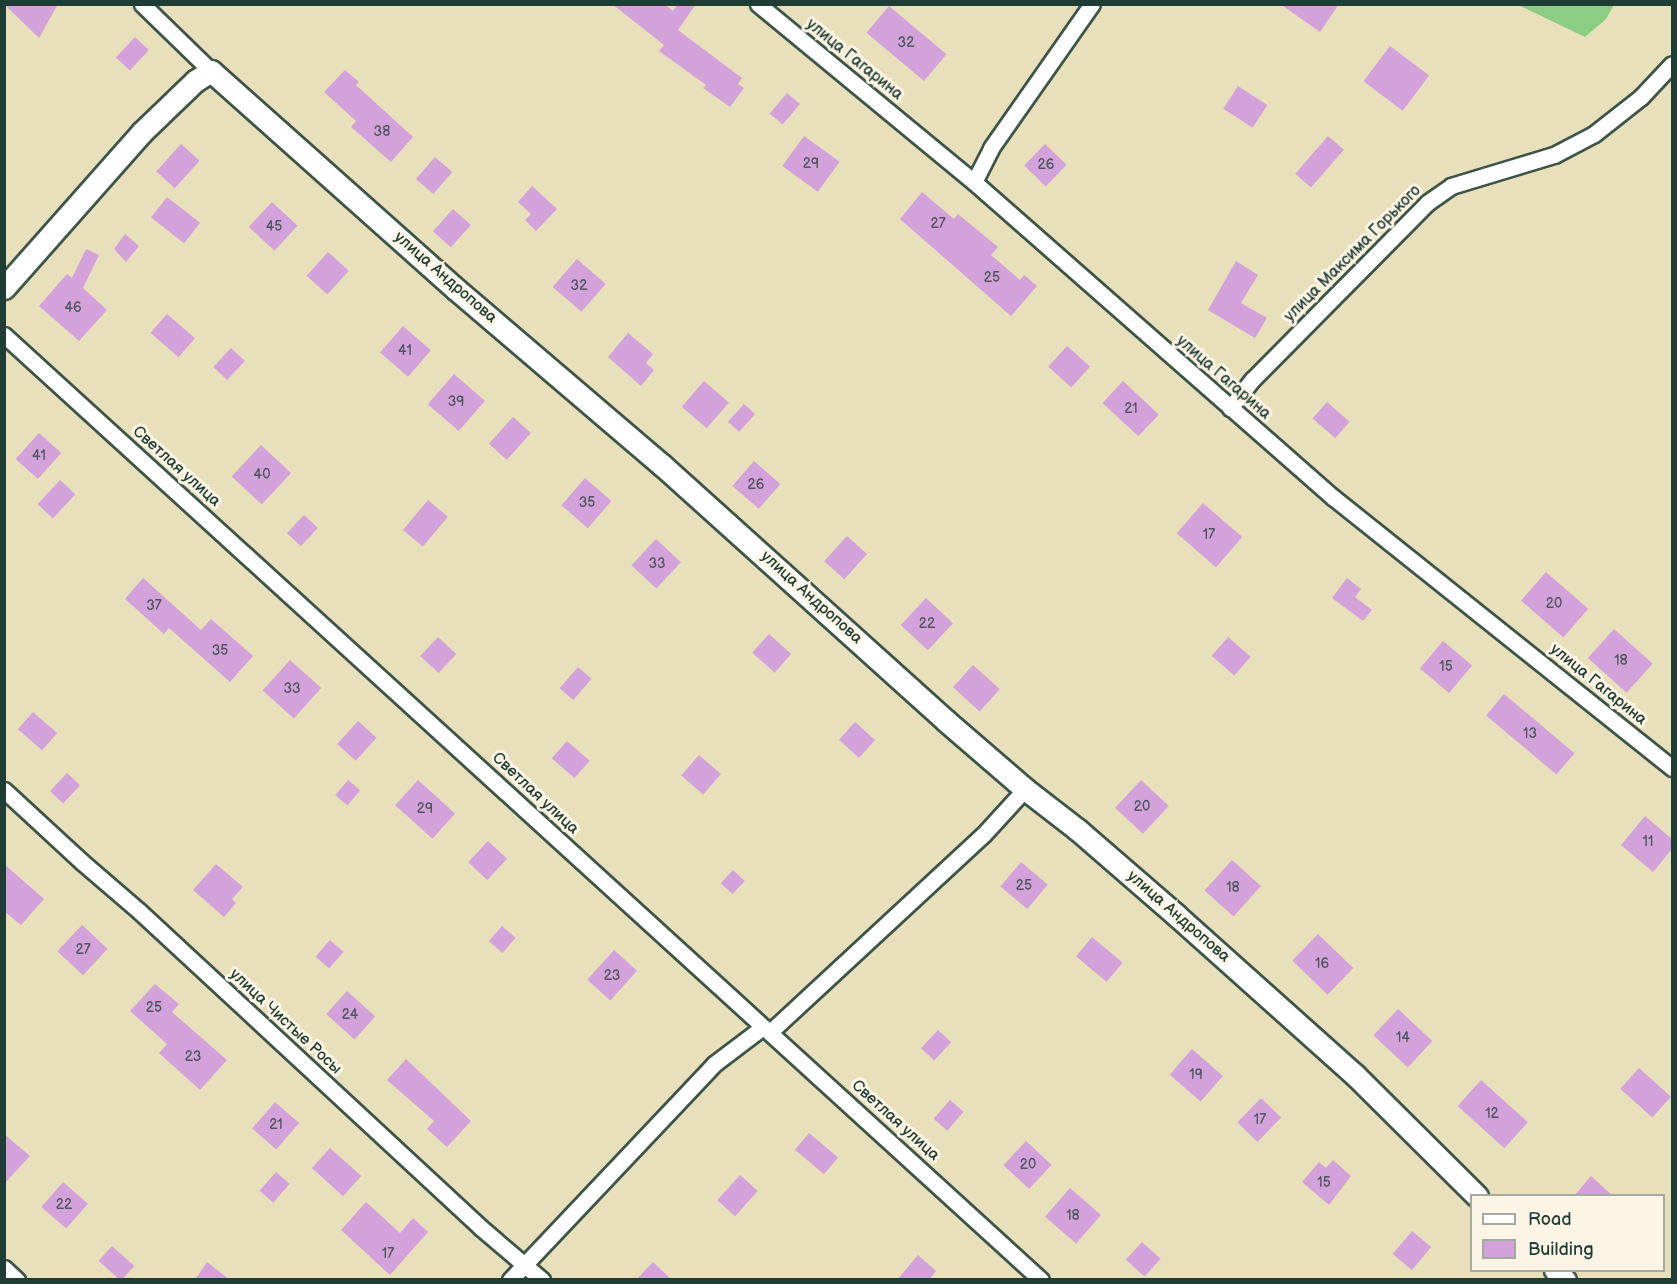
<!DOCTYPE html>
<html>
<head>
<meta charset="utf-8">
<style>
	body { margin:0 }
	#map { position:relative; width:1677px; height:1284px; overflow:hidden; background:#e8e0bb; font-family:"Balsamiq Sans",sans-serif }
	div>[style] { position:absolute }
	.green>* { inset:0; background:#8ccd84 }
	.building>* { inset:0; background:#d4a2db; transform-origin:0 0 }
	.roads { filter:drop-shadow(2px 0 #3d5548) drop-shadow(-2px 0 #3d5548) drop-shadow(0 2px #3d5548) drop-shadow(0 -2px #3d5548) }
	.street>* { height:15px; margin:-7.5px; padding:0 7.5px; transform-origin:7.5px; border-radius:7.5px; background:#fff }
	.secondary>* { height:21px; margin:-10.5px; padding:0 10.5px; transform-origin:10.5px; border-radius:10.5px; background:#fff }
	span { translate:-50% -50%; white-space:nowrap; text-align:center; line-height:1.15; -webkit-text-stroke:6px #fcf5e5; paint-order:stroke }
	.number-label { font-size:14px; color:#4c565e }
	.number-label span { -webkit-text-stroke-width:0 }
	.street-label { font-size:16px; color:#1f3d34 }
	.frame { position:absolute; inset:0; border:6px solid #1f3d34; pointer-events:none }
	.legend { position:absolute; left:1470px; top:1194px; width:195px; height:78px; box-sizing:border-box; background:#fcf5e5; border:2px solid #a4ab9e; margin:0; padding:8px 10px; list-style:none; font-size:18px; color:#1f3d34 }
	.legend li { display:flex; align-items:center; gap:12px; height:30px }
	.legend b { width:30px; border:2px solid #a4ab9e }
</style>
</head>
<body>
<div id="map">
	<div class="green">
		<div style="clip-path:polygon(1518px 5px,1614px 5px,1606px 19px,1585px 37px)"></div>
	</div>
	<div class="building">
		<div style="clip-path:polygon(4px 4px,58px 4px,39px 38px)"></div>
		<div style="clip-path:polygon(612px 4px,664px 4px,673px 11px,678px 4px,696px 4px,678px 30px,742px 78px,738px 84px,744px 88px,730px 107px,703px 88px,706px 85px,659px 51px,664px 45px)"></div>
		<div style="clip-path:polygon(1280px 4px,1339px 4px,1320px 32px)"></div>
		<div style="left:889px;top:6px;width:75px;height:35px;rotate:40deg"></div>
		<div style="left:135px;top:37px;width:19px;height:28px;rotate:43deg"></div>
		<div style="left:1390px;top:46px;width:49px;height:44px;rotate:37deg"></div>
		<div style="clip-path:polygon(345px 70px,359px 82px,356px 85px,413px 137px,391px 162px,351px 127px,356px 121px,324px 92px)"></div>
		<div style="left:1238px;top:86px;width:35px;height:27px;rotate:33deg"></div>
		<div style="left:787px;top:93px;width:17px;height:27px;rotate:40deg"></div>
		<div style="left:804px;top:136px;width:44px;height:37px;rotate:36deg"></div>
		<div style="left:1328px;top:136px;width:21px;height:50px;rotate:41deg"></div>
		<div style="left:181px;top:144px;width:25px;height:37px;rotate:42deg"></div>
		<div style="left:1045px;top:144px;width:30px;height:30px;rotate:44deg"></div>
		<div style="left:435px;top:157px;width:23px;height:29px;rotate:41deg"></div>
		<div style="clip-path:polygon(532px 186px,557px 209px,536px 231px,525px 220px,531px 214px,518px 202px)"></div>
		<div style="clip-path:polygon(922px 192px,954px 219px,958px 214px,998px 247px,991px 255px,1020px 280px,1024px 275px,1037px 286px,1011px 316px,900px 219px)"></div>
		<div style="left:167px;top:197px;width:42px;height:26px;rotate:38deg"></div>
		<div style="left:272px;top:202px;width:35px;height:34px;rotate:43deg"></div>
		<div style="left:453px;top:209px;width:24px;height:30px;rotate:42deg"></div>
		<div style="clip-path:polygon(125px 234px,139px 246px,126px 262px,114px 249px)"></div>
		<div style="clip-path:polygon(86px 249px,99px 255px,83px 288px,107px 310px,79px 341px,39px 306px,67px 274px,72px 278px)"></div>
		<div style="left:328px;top:252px;width:28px;height:32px;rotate:42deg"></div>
		<div style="left:577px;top:259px;width:38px;height:37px;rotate:41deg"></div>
		<div style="clip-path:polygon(1236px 261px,1258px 275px,1241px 303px,1267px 318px,1255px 338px,1208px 310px)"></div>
		<div style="left:167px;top:314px;width:37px;height:25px;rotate:41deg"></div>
		<div style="left:403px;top:326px;width:37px;height:35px;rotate:41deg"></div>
		<div style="clip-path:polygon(628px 333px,653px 354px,646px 363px,654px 370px,641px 386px,608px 357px)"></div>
		<div style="left:1067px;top:346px;width:31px;height:28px;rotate:42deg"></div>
		<div style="left:231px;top:348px;width:19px;height:26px;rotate:43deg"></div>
		<div style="left:454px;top:374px;width:41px;height:40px;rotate:41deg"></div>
		<div style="left:704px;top:381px;width:33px;height:34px;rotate:41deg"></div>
		<div style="left:1123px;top:381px;width:49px;height:30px;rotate:43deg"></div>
		<div style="left:1327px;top:402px;width:30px;height:22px;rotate:41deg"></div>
		<div style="left:744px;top:404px;width:15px;height:24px;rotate:42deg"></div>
		<div style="left:513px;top:417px;width:24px;height:36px;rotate:42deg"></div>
		<div style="left:39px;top:433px;width:30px;height:35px;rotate:42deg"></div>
		<div style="left:261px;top:445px;width:41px;height:43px;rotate:43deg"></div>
		<div style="left:754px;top:461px;width:35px;height:33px;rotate:41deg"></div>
		<div style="left:585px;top:478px;width:35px;height:36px;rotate:41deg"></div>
		<div style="left:60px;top:480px;width:21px;height:33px;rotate:43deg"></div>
		<div style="left:428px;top:500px;width:26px;height:39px;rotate:40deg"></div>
		<div style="left:1203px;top:503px;width:52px;height:40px;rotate:41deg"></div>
		<div style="left:304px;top:515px;width:19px;height:25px;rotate:43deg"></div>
		<div style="left:847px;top:536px;width:27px;height:34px;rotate:42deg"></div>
		<div style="left:656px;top:539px;width:34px;height:36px;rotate:43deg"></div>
		<div style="left:1546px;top:572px;width:56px;height:38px;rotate:41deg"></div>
		<div style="clip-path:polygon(143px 578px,201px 630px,211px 619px,253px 656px,230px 682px,169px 628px,164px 634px,125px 599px)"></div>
		<div style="clip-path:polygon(1347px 578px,1361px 589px,1355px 597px,1372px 610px,1363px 621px,1332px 598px)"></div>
		<div style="left:926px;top:598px;width:37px;height:37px;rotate:43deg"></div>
		<div style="left:1614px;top:629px;width:52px;height:39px;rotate:42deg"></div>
		<div style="left:769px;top:634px;width:30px;height:25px;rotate:42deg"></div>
		<div style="left:438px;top:637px;width:25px;height:26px;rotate:43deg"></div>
		<div style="left:1228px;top:637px;width:30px;height:25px;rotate:41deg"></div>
		<div style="left:1443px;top:641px;width:38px;height:36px;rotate:40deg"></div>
		<div style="left:290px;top:660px;width:42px;height:41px;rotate:42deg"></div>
		<div style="left:973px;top:665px;width:36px;height:30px;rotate:42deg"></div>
		<div style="left:578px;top:667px;width:18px;height:28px;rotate:41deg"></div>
		<div style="left:1504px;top:694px;width:92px;height:28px;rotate:40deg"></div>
		<div style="left:33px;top:712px;width:32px;height:23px;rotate:41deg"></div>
		<div style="left:358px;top:721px;width:25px;height:31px;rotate:42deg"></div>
		<div style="left:855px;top:722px;width:27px;height:24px;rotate:42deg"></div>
		<div style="left:567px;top:741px;width:30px;height:23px;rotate:41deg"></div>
		<div style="left:699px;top:755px;width:29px;height:27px;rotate:41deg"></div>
		<div style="left:67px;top:773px;width:18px;height:25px;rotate:43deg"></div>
		<div style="left:348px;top:780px;width:16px;height:20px;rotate:40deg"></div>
		<div style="left:418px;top:780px;width:50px;height:34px;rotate:42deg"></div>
		<div style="left:1141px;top:780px;width:38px;height:38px;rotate:43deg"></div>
		<div style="clip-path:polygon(1645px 816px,1672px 839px,1672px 849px,1653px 872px,1621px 845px)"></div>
		<div style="left:488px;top:841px;width:26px;height:29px;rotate:43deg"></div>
		<div style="left:1232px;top:860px;width:39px;height:41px;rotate:42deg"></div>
		<div style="left:1021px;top:862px;width:35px;height:32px;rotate:40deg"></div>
		<div style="clip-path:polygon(4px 864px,44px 899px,21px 925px,4px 911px)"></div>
		<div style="clip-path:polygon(216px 864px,243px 887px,232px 899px,236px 903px,224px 917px,193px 890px)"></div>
		<div style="left:733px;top:870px;width:16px;height:18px;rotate:43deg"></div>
		<div style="left:82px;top:925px;width:35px;height:36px;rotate:43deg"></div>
		<div style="left:502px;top:926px;width:18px;height:20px;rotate:41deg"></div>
		<div style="left:1318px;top:934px;width:49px;height:37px;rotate:44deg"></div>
		<div style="left:1092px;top:937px;width:40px;height:25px;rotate:40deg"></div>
		<div style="left:330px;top:940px;width:18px;height:22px;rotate:41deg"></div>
		<div style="left:614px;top:950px;width:31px;height:40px;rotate:42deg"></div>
		<div style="clip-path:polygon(155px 984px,179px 1004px,172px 1012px,227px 1060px,200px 1090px,159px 1053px,167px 1044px,130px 1011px)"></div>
		<div style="left:347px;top:991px;width:38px;height:31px;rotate:42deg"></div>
		<div style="left:1398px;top:1009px;width:47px;height:36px;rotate:43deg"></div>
		<div style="left:938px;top:1030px;width:18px;height:25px;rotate:43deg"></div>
		<div style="left:1192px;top:1049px;width:41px;height:34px;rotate:41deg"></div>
		<div style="clip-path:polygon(406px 1059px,471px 1121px,447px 1147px,427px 1129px,434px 1121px,387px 1080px)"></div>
		<div style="left:1639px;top:1068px;width:43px;height:28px;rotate:42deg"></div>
		<div style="left:1481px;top:1080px;width:63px;height:35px;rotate:42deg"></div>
		<div style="left:1261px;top:1098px;width:28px;height:34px;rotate:44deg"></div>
		<div style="left:950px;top:1100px;width:18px;height:25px;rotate:41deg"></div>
		<div style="left:275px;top:1102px;width:32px;height:35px;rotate:41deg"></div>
		<div style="left:809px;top:1133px;width:38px;height:22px;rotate:40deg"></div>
		<div style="clip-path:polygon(4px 1134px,30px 1156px,4px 1184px)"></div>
		<div style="left:1026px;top:1141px;width:35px;height:33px;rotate:43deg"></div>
		<div style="left:330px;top:1148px;width:42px;height:27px;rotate:42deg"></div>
		<div style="clip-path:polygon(1333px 1160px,1351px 1176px,1329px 1205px,1302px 1182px,1319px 1162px,1326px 1168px)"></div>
		<div style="left:276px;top:1172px;width:18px;height:25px;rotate:41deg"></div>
		<div style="left:740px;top:1175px;width:24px;height:34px;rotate:42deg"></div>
		<div style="clip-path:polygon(1591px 1176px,1613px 1196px,1574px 1196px)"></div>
		<div style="left:63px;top:1182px;width:33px;height:33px;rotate:41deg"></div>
		<div style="left:1070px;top:1188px;width:41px;height:38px;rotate:41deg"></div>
		<div style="clip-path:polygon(366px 1202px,400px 1233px,413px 1218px,428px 1232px,390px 1275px,341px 1230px)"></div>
		<div style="left:1412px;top:1231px;width:25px;height:30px;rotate:40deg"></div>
		<div style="left:1142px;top:1242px;width:25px;height:24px;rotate:42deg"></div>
		<div style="left:112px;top:1246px;width:30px;height:20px;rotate:42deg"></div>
		<div style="clip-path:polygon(918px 1255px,936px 1271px,929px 1280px,897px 1280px)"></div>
		<div style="clip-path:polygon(207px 1262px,230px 1280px,195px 1280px)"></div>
		<div style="clip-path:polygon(653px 1262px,672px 1280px,636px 1280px)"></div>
	</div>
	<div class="roads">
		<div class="street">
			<div style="left:142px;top:4px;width:96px;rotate:44.2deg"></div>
			<div style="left:758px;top:4px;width:280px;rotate:39.5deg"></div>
			<div style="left:974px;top:182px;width:479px;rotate:41.3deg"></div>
			<div style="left:1334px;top:498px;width:433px;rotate:38.6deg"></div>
			<div style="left:974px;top:182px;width:38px;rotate:-63deg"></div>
			<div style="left:991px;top:148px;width:176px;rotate:-55deg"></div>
			<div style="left:4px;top:335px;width:1403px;rotate:42.34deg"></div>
			<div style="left:1230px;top:408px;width:37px;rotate:-52deg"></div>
			<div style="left:1253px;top:379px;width:247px;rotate:-45.3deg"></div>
			<div style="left:1427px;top:203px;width:29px;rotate:-35deg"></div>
			<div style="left:1451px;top:186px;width:108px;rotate:-16.8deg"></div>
			<div style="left:1554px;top:155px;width:45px;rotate:-27.7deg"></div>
			<div style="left:1594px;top:134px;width:60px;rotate:-38.2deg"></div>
			<div style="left:1641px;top:97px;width:45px;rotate:-46.8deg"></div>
			<div style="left:4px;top:790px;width:106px;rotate:42.7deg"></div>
			<div style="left:82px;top:862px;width:75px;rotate:40.7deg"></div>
			<div style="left:139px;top:911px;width:465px;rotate:42.8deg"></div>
			<div style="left:480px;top:1227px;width:82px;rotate:40.5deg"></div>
			<div style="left:770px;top:1032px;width:290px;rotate:-42.8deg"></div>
			<div style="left:983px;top:835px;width:62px;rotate:-47.6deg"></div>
			<div style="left:4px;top:1268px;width:18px;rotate:43deg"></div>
			<div style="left:510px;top:1280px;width:297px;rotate:-46.6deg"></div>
			<div style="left:714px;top:1064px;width:61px;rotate:-37.1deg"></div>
		</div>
		<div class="secondary">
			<div style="left:4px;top:288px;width:207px;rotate:-48.5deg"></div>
			<div style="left:141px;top:133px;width:75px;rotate:-43.9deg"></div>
			<div style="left:195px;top:81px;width:19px;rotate:-32deg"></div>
			<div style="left:211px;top:71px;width:329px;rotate:41.7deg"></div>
			<div style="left:457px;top:290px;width:270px;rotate:40.5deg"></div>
			<div style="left:662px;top:465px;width:381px;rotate:42deg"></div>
			<div style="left:945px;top:720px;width:106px;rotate:40.8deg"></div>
			<div style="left:1025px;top:789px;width:67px;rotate:37.7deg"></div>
			<div style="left:1078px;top:830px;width:130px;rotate:40.9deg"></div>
			<div style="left:1176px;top:915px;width:240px;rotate:41.8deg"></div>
			<div style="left:1355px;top:1075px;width:172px;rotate:44.8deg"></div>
			<div style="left:1555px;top:1270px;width:14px;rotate:45deg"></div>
		</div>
	</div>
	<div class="number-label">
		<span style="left:906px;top:43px">32</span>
		<span style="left:382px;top:132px">38</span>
		<span style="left:811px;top:164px">29</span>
		<span style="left:1046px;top:165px">26</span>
		<span style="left:938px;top:224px">27</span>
		<span style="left:274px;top:227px">45</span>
		<span style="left:992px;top:278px">25</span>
		<span style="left:579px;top:286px">32</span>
		<span style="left:73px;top:308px">46</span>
		<span style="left:405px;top:351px">41</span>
		<span style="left:456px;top:402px">39</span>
		<span style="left:1131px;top:409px">21</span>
		<span style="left:39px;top:456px">41</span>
		<span style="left:262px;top:475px">40</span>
		<span style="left:756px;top:485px">26</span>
		<span style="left:587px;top:503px">35</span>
		<span style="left:1209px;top:535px">17</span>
		<span style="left:657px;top:564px">33</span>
		<span style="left:1554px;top:604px">20</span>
		<span style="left:154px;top:606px">37</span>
		<span style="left:927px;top:624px">22</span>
		<span style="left:220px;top:651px">35</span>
		<span style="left:1621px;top:661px">18</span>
		<span style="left:1446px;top:667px">15</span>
		<span style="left:292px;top:689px">33</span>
		<span style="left:1530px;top:734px">13</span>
		<span style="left:1142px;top:807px">20</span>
		<span style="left:425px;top:809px">29</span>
		<span style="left:1648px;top:842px">11</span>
		<span style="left:1024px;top:886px">25</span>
		<span style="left:1233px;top:888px">18</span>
		<span style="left:83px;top:950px">27</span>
		<span style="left:1322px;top:964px">16</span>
		<span style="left:612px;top:976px">23</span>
		<span style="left:154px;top:1008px">25</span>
		<span style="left:350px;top:1015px">24</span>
		<span style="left:1403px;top:1038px">14</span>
		<span style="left:193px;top:1057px">23</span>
		<span style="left:1196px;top:1075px">19</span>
		<span style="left:1492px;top:1114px">12</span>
		<span style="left:1260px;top:1120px">17</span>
		<span style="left:276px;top:1125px">21</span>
		<span style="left:1028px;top:1165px">20</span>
		<span style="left:1324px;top:1183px">15</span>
		<span style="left:64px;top:1205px">22</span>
		<span style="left:1073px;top:1216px">18</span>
		<span style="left:388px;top:1254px">17</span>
	</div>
	<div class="street-label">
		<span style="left:854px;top:60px;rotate:39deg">улица Гагарина</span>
		<span style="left:1353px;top:254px;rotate:-45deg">улица Максима Горького</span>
		<span style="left:445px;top:278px;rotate:41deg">улица Андропова</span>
		<span style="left:1223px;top:378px;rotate:41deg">улица Гагарина</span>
		<span style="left:176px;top:467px;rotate:42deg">Светлая улица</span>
		<span style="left:811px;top:598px;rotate:42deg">улица Андропова</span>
		<span style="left:1598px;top:685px;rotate:39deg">улица Гагарина</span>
		<span style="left:535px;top:794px;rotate:43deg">Светлая улица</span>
		<span style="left:1178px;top:917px;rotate:41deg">улица Андропова</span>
		<span style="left:285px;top:1022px;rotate:43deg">улица Чистые Росы</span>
		<span style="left:895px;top:1121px;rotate:42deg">Светлая улица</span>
	</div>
	<div class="frame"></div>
	<ul class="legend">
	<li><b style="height:8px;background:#fff"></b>Road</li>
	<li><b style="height:16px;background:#d4a2db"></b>Building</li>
	</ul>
</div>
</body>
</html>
